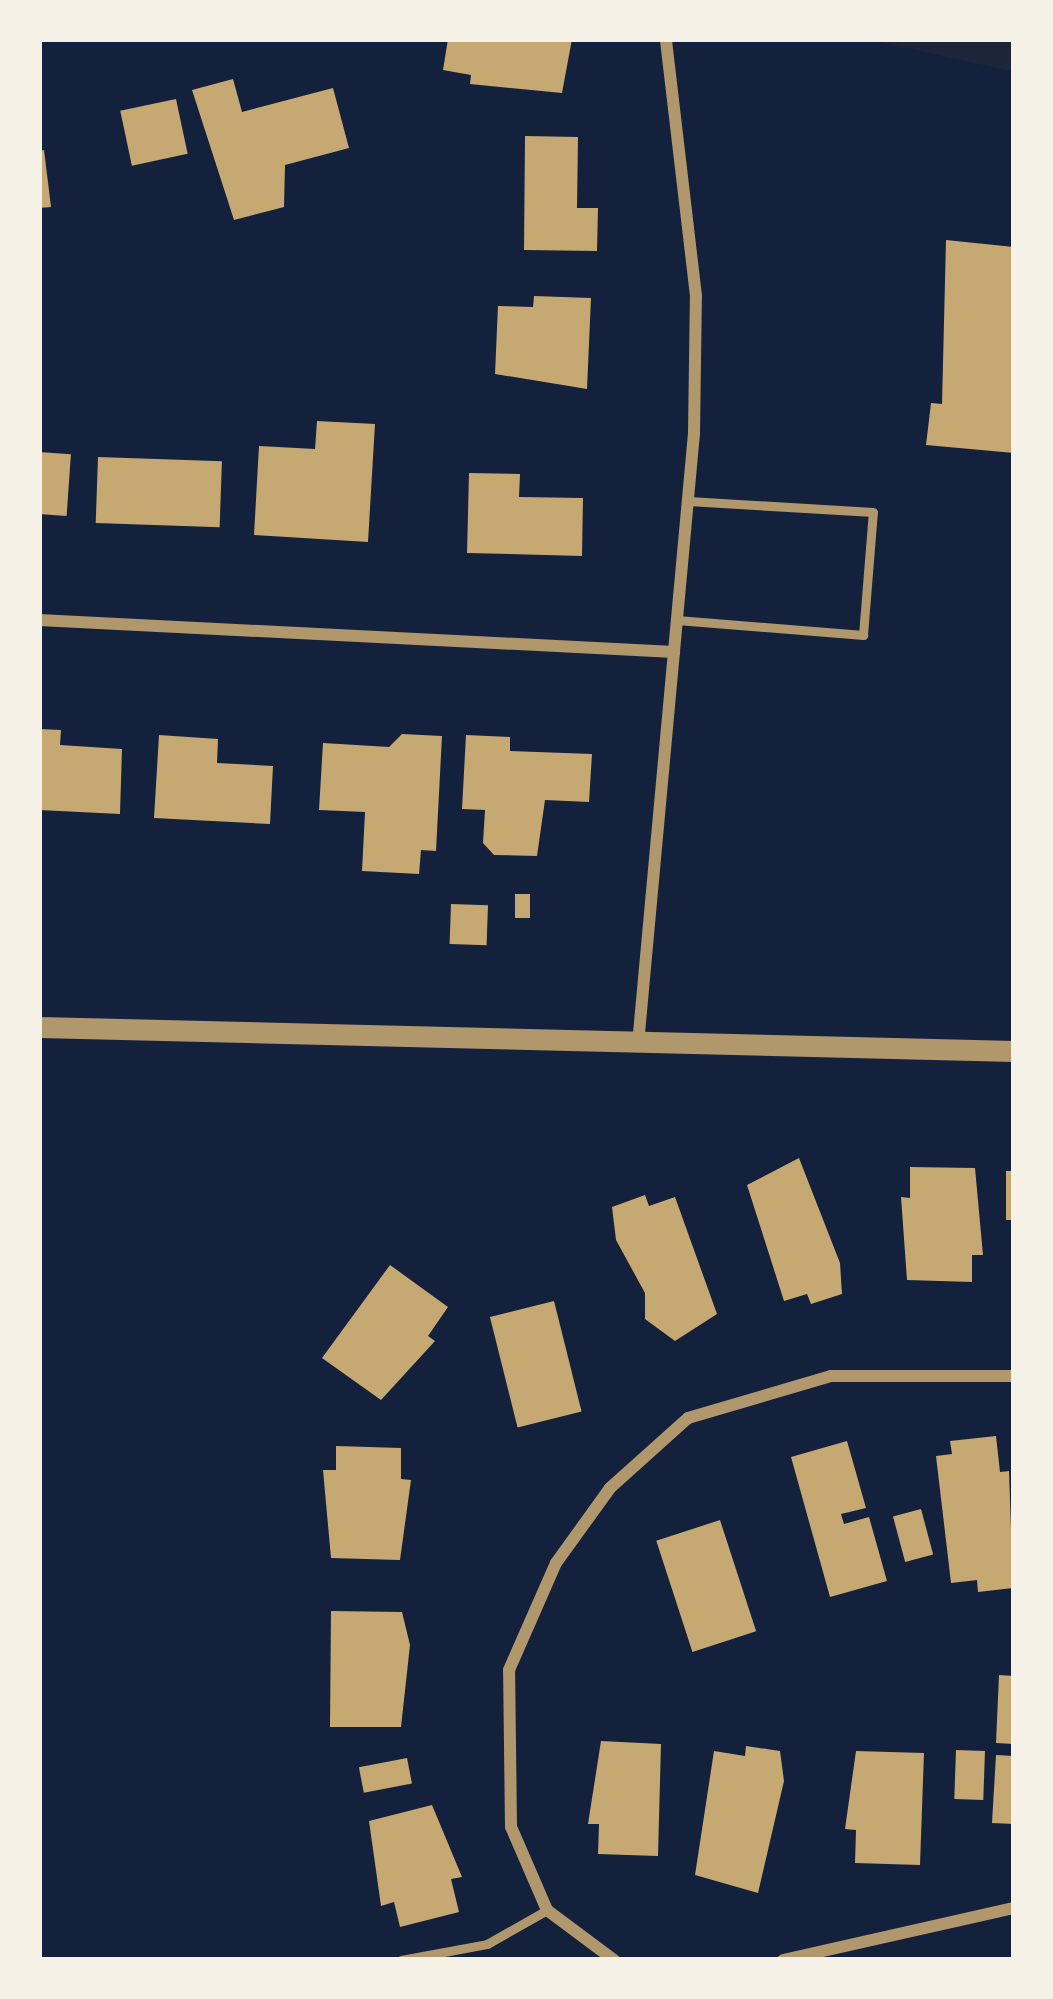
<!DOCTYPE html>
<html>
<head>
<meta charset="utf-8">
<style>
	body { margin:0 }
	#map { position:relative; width:1053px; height:1999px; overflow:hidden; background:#14213d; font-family:"Golos Text",sans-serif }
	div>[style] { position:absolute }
	.green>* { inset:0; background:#1d2539 }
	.building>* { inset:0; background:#c6a872; transform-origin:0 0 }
	.service>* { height:9px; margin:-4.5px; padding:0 4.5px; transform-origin:4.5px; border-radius:4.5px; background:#b1986c }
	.minor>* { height:12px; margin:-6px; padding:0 6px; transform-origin:6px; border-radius:6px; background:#b1986c }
	.tertiary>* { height:21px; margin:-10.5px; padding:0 10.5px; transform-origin:10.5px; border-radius:10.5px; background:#b1986c }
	span { translate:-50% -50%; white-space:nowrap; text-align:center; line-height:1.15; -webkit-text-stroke:12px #f6f1e7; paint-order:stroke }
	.frame { position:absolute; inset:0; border:42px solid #f6f1e7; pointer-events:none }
</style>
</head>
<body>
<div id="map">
	<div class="green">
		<div style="clip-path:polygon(867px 39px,1014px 39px,1014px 72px)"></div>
	</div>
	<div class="building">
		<div style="clip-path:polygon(448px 39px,572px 39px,562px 93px,470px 84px,471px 75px,443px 70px)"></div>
		<div style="clip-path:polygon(233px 79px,242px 112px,333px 88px,349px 148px,285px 165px,284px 207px,234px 220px,192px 90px)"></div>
		<div style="left:176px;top:99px;width:56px;height:57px;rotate:78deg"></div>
		<div style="clip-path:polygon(525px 136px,578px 137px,577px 208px,598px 208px,597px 251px,524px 250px)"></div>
		<div style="clip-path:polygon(44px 150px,51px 207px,39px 208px,39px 151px)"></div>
		<div style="clip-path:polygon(946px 240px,1014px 247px,1014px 453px,926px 445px,931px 403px,942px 404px)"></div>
		<div style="clip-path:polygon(534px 296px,591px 298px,587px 389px,495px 374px,498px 306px,533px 307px)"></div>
		<div style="clip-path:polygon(317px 421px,375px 424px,368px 542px,254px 535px,259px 446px,315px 449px)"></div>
		<div style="left:39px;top:452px;width:32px;height:62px;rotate:4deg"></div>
		<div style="left:98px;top:457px;width:124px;height:66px;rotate:2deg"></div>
		<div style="clip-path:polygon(469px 473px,520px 474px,519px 497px,583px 498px,582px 556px,467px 553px)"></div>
		<div style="clip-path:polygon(39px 729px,61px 730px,60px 745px,122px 749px,120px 814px,39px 810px)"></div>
		<div style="clip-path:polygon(402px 734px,442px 736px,436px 851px,421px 850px,419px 874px,362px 871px,365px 812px,319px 810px,323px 743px,389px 747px)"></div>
		<div style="clip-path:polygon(159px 735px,218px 739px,217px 763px,273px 766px,270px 824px,154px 818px)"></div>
		<div style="clip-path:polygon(466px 735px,510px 737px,510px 751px,592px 754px,589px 802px,545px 800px,537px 856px,494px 855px,483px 843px,485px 810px,462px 809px)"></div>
		<div style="left:515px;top:894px;width:15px;height:24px"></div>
		<div style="left:451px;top:904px;width:37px;height:40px;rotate:2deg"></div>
		<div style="clip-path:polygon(799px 1158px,840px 1263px,842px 1294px,811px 1304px,807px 1294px,784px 1301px,747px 1185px)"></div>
		<div style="clip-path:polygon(910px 1167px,975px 1168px,983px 1255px,972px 1255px,972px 1282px,907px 1280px,901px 1197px,910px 1198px)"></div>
		<div style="left:1014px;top:1171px;width:49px;height:8px;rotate:90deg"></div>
		<div style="clip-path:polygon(645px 1195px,649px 1206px,675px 1197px,717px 1314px,675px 1341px,645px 1319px,645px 1293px,616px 1240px,612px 1207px)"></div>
		<div style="clip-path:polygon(390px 1265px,448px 1307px,428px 1336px,435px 1341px,381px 1400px,322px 1358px)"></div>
		<div style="left:554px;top:1301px;width:114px;height:66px;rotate:76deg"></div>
		<div style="clip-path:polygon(996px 1436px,1000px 1472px,1009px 1471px,1013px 1588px,978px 1592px,977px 1580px,951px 1583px,936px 1456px,952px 1454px,950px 1441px)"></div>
		<div style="clip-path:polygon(847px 1441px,866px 1508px,841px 1514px,844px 1524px,869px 1517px,887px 1581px,830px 1597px,791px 1457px)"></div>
		<div style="clip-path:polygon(336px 1446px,401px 1448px,401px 1479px,411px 1480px,400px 1560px,331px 1558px,323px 1470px,336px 1470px)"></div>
		<div style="left:921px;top:1509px;width:47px;height:29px;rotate:75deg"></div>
		<div style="left:720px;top:1520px;width:117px;height:67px;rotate:72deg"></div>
		<div style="clip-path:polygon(331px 1611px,402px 1612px,410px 1645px,401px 1727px,330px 1727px)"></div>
		<div style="clip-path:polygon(999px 1675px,1014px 1676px,1014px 1744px,996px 1743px)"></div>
		<div style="clip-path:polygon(601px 1741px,661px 1744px,658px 1856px,598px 1854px,599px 1824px,588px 1824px)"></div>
		<div style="clip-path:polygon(746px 1746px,780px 1751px,784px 1781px,758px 1893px,695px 1875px,714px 1751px,745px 1756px)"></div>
		<div style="left:956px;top:1750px;width:29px;height:49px;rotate:2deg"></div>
		<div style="clip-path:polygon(856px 1751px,924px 1753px,920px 1865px,855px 1863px,856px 1830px,845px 1829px)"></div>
		<div style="clip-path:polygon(996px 1755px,1014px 1756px,1014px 1824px,992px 1823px)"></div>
		<div style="left:407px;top:1758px;width:26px;height:49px;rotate:79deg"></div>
		<div style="clip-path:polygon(432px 1805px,462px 1877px,451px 1879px,459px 1912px,400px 1927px,394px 1902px,381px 1906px,369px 1821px)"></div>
	</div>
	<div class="service">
		<div style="left:677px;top:620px;width:187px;rotate:4.6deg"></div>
		<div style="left:863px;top:635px;width:123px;rotate:-85.4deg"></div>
		<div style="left:873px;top:512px;width:185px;rotate:-176.6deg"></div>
		<div style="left:401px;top:1960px;width:87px;rotate:-10.5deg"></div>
		<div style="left:487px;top:1944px;width:69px;rotate:-29.5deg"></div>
	</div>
	<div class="minor">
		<div style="left:39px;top:620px;width:636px;rotate:2.88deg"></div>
		<div style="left:638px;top:1044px;width:614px;rotate:-84.76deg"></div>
		<div style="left:694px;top:433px;width:137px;rotate:-89.2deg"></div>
		<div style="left:696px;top:296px;width:259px;rotate:-96.7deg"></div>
		<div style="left:614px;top:1960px;width:84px;rotate:-143.3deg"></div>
		<div style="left:547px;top:1910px;width:90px;rotate:-113.4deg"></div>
		<div style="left:511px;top:1827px;width:157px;rotate:-90.7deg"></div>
		<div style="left:509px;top:1670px;width:117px;rotate:-66.3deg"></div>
		<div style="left:556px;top:1563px;width:92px;rotate:-54.2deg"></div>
		<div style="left:610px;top:1488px;width:105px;rotate:-41.9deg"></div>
		<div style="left:688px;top:1418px;width:149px;rotate:-16.4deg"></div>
		<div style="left:831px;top:1376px;width:183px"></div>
		<div style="left:783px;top:1960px;width:237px;rotate:-12.7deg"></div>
	</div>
	<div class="tertiary">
		<div style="left:39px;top:1027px;width:975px;rotate:1.41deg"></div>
	</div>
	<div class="frame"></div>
</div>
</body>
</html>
